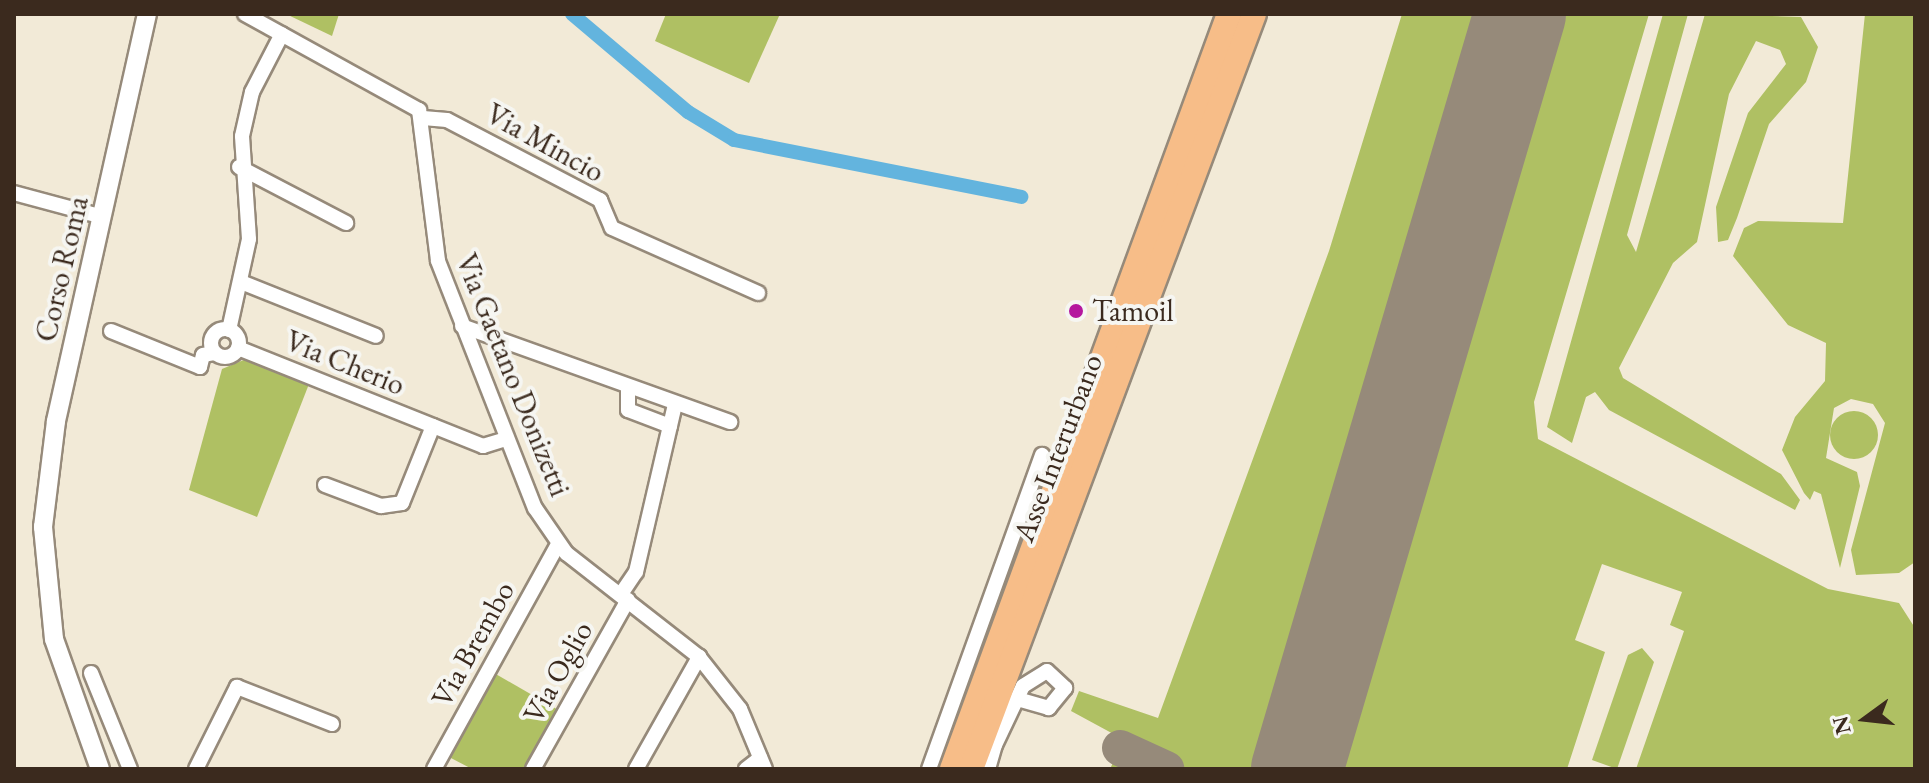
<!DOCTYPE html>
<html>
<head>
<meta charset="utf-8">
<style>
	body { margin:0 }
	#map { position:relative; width:1929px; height:783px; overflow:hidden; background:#f2ead7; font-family:"EB Garamond",serif }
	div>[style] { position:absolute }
	.green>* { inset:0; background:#afc063 }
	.round { border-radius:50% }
	.canal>* { height:14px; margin:-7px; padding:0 7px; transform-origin:7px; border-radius:7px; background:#63b4de }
	.taxiway>* { height:36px; margin:-18px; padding:0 18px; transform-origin:18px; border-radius:18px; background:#968a7a }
	.runway>* { height:92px; margin:-46px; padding:0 46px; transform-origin:46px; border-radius:46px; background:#968a7a }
	.roads { filter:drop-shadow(2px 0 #968a7a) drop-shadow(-2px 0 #968a7a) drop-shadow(0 2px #968a7a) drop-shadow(0 -2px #968a7a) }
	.minor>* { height:14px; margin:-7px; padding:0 7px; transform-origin:7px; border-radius:7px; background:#fff }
	.minor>.ring { margin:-7px; padding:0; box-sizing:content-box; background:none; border:14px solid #fff; border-radius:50% }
	.tertiary>* { height:18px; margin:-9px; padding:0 9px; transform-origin:9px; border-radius:9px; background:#fff }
	.trunk>* { height:24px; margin:-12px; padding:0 12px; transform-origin:12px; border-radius:12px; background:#f7bd88 }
	.dots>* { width:22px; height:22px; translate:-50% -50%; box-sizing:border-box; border:4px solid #f6f6f2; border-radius:50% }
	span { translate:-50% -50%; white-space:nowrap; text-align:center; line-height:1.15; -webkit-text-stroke:8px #f6f6f2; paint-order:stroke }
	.street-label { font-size:30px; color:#3b2a1e }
	.poi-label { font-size:30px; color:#3b2a1e }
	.left { translate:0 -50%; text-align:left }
	.frame { position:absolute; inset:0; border:16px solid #3b2a1e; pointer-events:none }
	.north { position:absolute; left:1825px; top:679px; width:80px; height:80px; -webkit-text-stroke:6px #f6f6f2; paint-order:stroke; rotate:255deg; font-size:22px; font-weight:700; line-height:32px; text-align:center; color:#3b2a1e }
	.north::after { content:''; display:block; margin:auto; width:28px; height:36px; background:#3b2a1e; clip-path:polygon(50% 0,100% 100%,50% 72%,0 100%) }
</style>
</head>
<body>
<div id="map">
	<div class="green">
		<div style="clip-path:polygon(286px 14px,339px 14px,332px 36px)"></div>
		<div style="clip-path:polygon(666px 14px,780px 14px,749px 83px,655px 41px)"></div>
		<div style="clip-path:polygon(1402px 14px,1498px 14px,1276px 769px,1178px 769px,1071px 711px,1079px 691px,1158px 718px,1329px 251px)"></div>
		<div style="clip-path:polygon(1537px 14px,1649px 14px,1534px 402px,1538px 439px,1828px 589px,1899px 603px,1915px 628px,1915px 769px,1636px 769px,1684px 631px,1670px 625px,1682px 592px,1602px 564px,1575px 640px,1605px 652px,1567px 769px,1316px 769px)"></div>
		<div style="clip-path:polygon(1663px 14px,1688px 14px,1627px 235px,1636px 252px,1705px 14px,1801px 17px,1818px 47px,1806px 82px,1769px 124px,1737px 218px,1728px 240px,1718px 242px,1716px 207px,1748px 113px,1786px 64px,1780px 50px,1756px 41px,1729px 94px,1697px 242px,1673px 263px,1619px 368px,1623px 378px,1781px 474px,1800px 500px,1795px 510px,1609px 410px,1595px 392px,1586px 397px,1572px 443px,1547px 427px)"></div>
		<div style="clip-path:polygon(1865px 14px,1915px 14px,1915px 562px,1899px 573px,1856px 575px,1851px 550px,1885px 423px,1873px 404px,1851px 399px,1834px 408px,1826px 458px,1857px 472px,1860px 486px,1840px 568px,1821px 494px,1814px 491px,1810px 500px,1804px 493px,1782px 450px,1795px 417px,1825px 381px,1826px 343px,1788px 325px,1733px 256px,1744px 228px,1758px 221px,1843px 223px)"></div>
		<div style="clip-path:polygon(246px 359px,309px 384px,257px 517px,189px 490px,222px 369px)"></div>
		<div class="round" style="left:1830px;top:411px;width:48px;height:48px"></div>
		<div style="clip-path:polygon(1642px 648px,1654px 662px,1617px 769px,1592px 760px,1628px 655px)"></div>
		<div style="clip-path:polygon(494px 673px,560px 711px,527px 769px,472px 769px,449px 757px)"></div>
		<div style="clip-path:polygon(1117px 754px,1146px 769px,1111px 767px)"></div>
	</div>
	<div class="canal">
		<div style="left:572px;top:14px;width:152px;rotate:40.2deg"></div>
		<div style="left:688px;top:112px;width:54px;rotate:31.3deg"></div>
		<div style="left:734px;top:140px;width:293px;rotate:11.2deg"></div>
	</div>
	<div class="taxiway">
		<div style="left:1120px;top:748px;width:51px;rotate:24.5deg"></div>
	</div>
	<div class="runway">
		<div style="left:1297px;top:769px;width:787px;rotate:-73.54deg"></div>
	</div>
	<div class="roads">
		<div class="minor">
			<div style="left:245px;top:14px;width:199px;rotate:28.9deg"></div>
			<div style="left:419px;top:110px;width:152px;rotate:82.8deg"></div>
			<div style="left:438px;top:261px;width:265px;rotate:68.6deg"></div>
			<div style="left:535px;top:508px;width:55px;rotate:55.4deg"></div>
			<div style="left:566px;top:553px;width:169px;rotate:38deg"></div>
			<div style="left:699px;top:657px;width:66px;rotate:51.7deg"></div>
			<div style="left:740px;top:709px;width:65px;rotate:67.4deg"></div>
			<div style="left:423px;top:118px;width:24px;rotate:5deg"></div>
			<div style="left:447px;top:120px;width:173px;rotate:27.6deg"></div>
			<div style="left:600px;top:200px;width:30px;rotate:67deg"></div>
			<div style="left:612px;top:228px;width:160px;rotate:24deg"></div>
			<div style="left:239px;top:167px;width:121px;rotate:27.6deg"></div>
			<div style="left:14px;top:193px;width:92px;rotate:15.1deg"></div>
			<div style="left:241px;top:282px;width:145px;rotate:21.8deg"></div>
			<div style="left:462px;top:326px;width:285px;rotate:19.7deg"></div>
			<div class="ring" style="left:211px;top:329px;width:14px;height:14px"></div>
			<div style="left:229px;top:330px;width:93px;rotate:-77.6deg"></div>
			<div style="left:249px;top:239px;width:103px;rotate:-93.9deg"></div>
			<div style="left:242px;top:136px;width:45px;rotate:-77.2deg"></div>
			<div style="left:252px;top:92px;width:65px;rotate:-62.7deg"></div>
			<div style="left:111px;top:331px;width:96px;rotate:22deg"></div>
			<div style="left:200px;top:367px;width:12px;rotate:-76deg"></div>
			<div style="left:203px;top:355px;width:11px;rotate:-10deg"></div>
			<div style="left:238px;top:348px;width:264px;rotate:21.8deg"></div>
			<div style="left:483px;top:446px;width:21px;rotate:-17deg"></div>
			<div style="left:628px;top:388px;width:22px;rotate:90deg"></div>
			<div style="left:628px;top:410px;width:45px;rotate:20.9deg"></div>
			<div style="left:325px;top:485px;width:60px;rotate:20.6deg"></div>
			<div style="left:381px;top:506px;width:21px;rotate:-8deg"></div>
			<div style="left:402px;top:503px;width:83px;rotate:-68.1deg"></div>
			<div style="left:621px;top:594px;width:27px;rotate:-56deg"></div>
			<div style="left:636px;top:572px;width:172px;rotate:-76.9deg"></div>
			<div style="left:91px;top:673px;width:104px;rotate:67.9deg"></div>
			<div style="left:196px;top:769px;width:92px;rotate:-63.4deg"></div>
			<div style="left:237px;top:687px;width:102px;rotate:21.3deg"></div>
			<div style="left:434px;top:769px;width:257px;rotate:-61.1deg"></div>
			<div style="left:533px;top:769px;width:194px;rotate:-60.7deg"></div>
			<div style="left:636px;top:769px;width:129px;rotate:-60.6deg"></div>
			<div style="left:746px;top:769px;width:18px;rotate:-38deg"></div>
			<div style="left:929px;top:769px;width:334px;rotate:-70.2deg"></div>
			<div style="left:988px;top:769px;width:25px;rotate:-74deg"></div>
			<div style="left:995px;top:745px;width:65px;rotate:-64.6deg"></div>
			<div style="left:1023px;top:686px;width:28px;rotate:-32deg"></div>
			<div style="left:1047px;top:671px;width:25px;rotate:43deg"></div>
			<div style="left:1065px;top:688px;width:26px;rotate:129deg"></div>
			<div style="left:1049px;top:708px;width:32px;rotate:-164deg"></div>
		</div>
		<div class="tertiary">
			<div style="left:100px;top:769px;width:138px;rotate:-109.5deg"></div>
			<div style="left:54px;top:639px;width:113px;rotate:-95.6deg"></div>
			<div style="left:43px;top:527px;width:107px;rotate:-83deg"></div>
			<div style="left:56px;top:421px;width:417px;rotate:-77.4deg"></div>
		</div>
		<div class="trunk">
			<div style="left:952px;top:769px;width:804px;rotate:-69.85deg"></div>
			<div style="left:971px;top:769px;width:806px;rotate:-69.45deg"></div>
		</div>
	</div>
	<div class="dots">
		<div style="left:1076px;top:311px;background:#b5179e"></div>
	</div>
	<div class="street-label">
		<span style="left:545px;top:143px;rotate:29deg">Via Mincio</span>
		<span style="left:62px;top:269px;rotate:-77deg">Corso Roma</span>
		<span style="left:345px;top:363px;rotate:22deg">Via Cherio</span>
		<span style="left:513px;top:375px;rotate:68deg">Via Gaetano Donizetti</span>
		<span style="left:1058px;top:448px;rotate:-69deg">Asse Interurbano</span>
		<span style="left:473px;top:644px;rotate:-61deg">Via Brembo</span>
		<span style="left:558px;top:672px;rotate:-61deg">Via Oglio</span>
	</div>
	<div class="poi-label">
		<span class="left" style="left:1092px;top:311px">Tamoil</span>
	</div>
	<div class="frame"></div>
	<div class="north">N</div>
</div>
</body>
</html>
